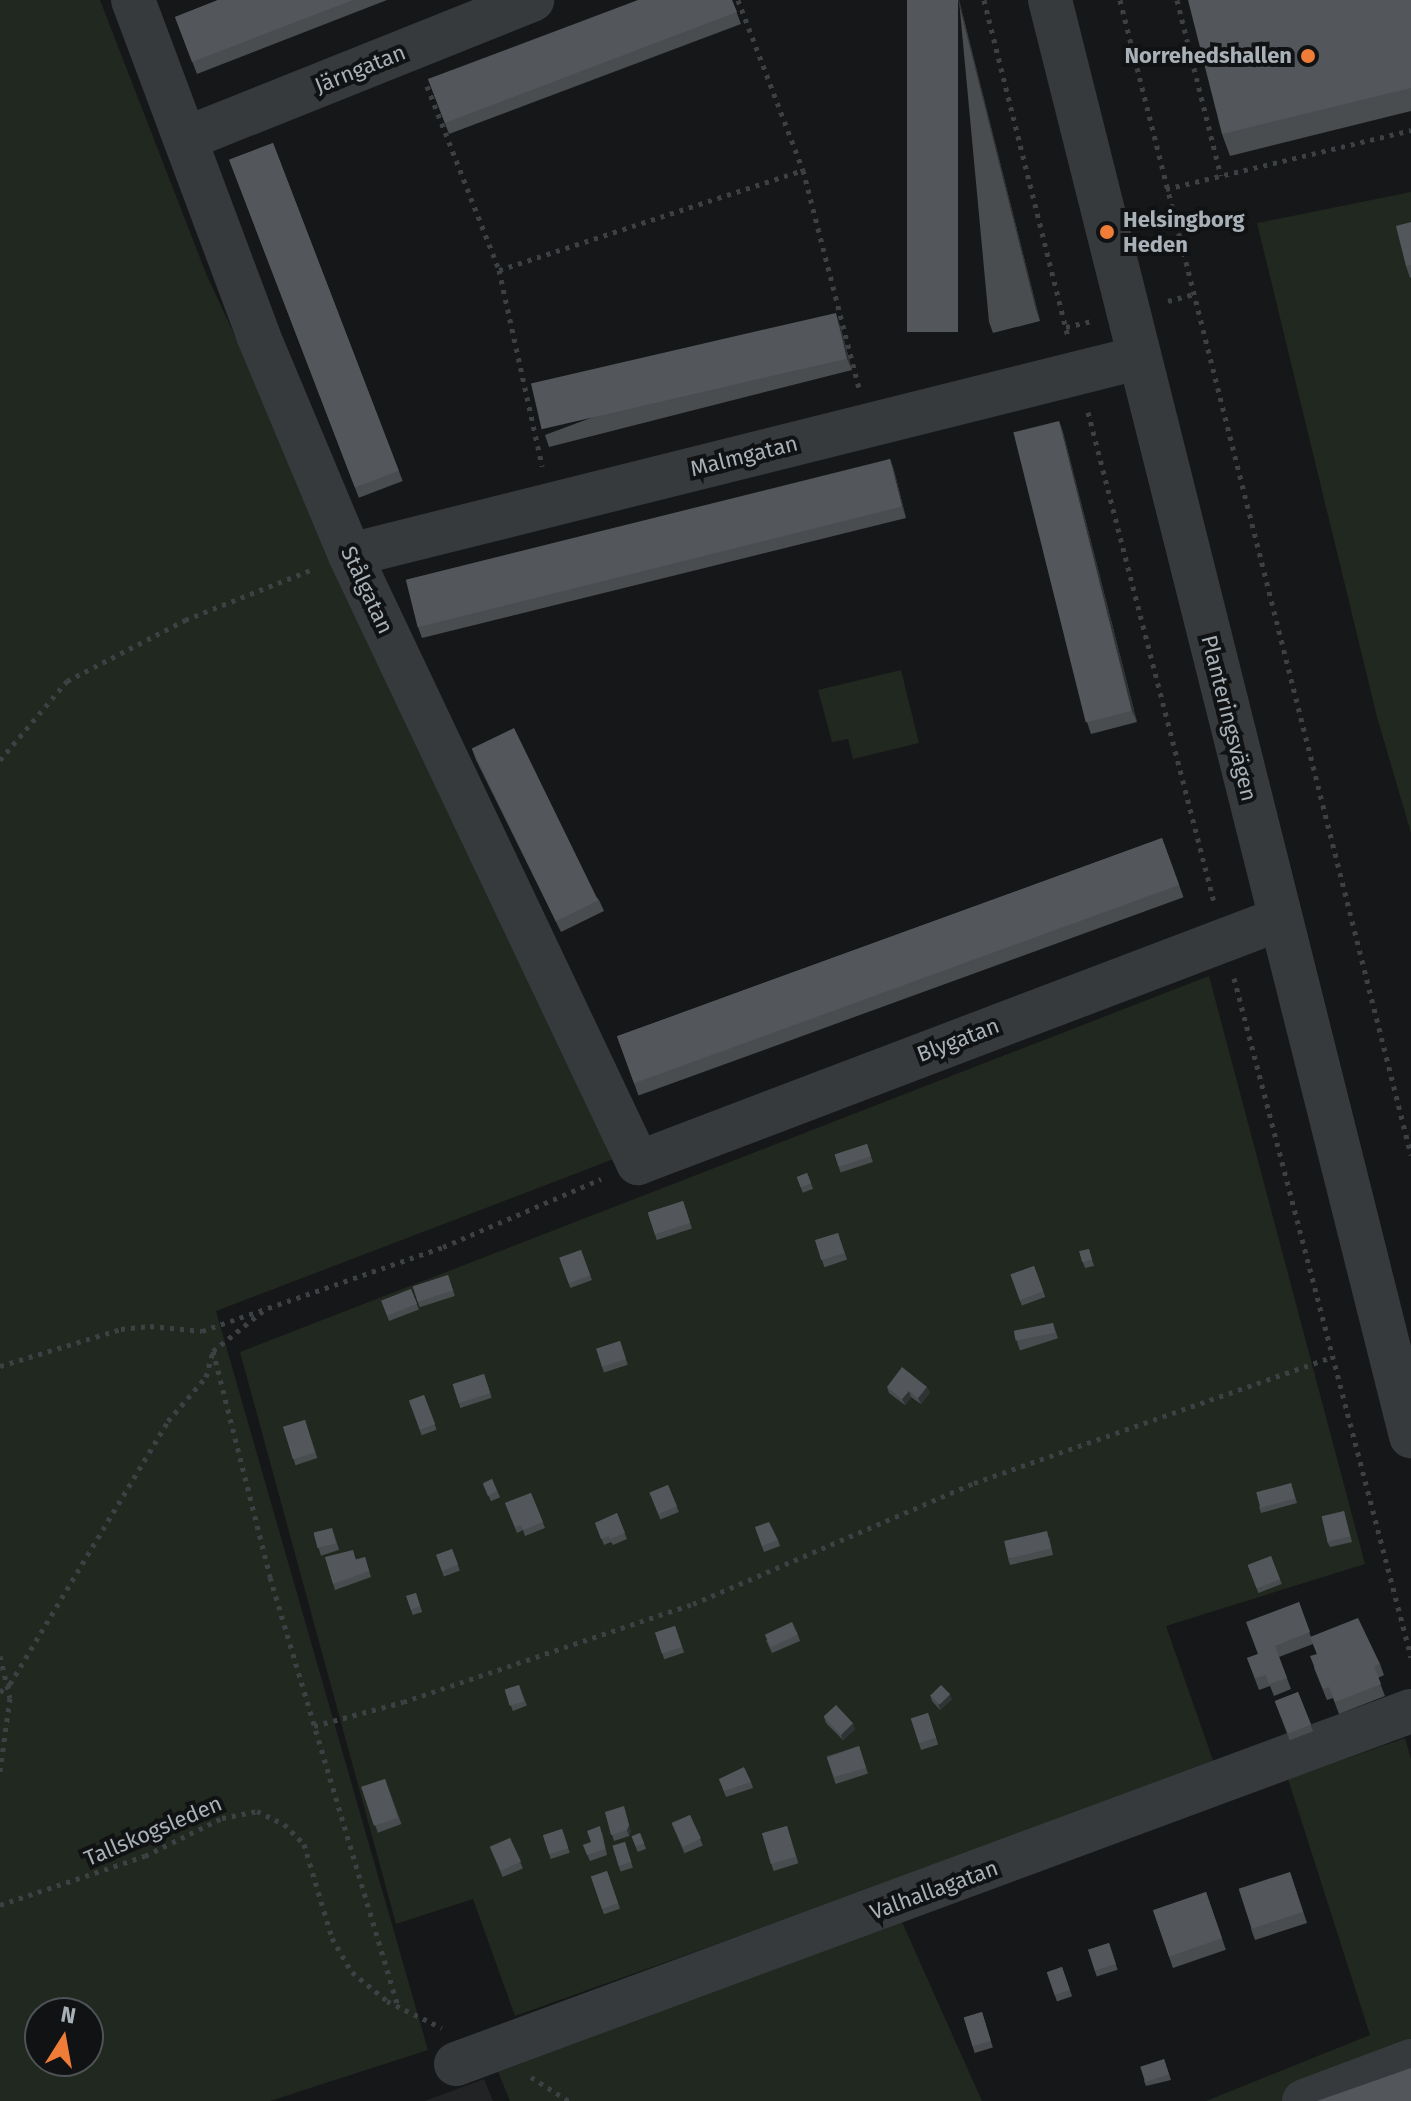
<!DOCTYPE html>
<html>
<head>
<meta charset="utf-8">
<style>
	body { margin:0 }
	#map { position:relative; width:1411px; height:2101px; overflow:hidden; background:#161718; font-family:"Fira Sans",sans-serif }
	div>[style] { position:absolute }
	.built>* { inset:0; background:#222325 }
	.green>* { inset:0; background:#212820 }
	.path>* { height:5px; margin-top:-2.5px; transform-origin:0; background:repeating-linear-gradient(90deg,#3d4144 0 4px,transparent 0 10px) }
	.minor>* { height:44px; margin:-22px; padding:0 22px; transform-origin:22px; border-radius:22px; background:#373a3d }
	.wall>* { inset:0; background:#494d50; transform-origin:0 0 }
	.shaded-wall>* { inset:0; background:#303335 }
	.building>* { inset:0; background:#53575b; transform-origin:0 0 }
	.dots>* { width:22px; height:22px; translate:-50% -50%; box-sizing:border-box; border:4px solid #111213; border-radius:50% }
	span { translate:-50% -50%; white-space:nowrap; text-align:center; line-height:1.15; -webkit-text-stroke:8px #111213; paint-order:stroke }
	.poi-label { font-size:22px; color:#a8b1b8; font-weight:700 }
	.right { translate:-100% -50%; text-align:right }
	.left { translate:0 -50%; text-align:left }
	.street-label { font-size:22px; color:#a8b1b8 }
	.north { position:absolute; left:24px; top:1997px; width:80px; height:80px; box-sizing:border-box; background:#111213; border:2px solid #4d5255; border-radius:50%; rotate:11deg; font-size:22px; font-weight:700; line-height:32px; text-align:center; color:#a8b1b8 }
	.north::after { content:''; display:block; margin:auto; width:28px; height:36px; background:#ef7c37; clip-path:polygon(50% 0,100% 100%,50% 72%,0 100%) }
</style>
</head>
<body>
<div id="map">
	<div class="built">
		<div style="clip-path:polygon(484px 2079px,493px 2101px,425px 2101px)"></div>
	</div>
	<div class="green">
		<div style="clip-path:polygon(evenodd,0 0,100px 0,207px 276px,619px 1157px,216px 1311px,428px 2050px,270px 2101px,0 2101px,0 0,40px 2013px,88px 2013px,88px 2061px,40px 2061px,40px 2013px)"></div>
		<div style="clip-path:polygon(1411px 192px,1411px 833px,1377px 717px,1257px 223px)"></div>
		<div style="clip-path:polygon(901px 670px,919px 743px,853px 759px,848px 739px,832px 742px,818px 690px)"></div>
		<div style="clip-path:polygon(1209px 976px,1365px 1564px,1166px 1626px,1215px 1766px,515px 2016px,473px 1899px,396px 1924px,240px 1352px)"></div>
		<div style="clip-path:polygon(1405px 1738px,1411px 1759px,1411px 2101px,1206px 2101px,1370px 2035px,1288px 1779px)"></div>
		<div style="clip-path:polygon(902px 1922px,982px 2101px,510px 2101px,498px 2072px)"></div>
	</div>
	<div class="path">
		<div style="left:738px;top:0;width:182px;rotate:69.1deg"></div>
		<div style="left:803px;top:170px;width:225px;rotate:75.6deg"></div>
		<div style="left:984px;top:0;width:347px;rotate:76deg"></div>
		<div style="left:1120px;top:0;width:1191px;rotate:75.86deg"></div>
		<div style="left:1177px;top:0;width:181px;rotate:76deg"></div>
		<div style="left:427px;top:86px;width:198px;rotate:68.6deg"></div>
		<div style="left:499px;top:270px;width:201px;rotate:77.6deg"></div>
		<div style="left:1166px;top:189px;width:252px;rotate:-13.5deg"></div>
		<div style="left:499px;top:270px;width:320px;rotate:-18.2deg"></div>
		<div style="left:1168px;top:301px;width:27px;rotate:-15deg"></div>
		<div style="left:1066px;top:327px;width:27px;rotate:-13deg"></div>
		<div style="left:1088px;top:412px;width:506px;rotate:75.58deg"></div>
		<div style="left:0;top:760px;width:104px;rotate:-49.7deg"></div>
		<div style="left:67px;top:681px;width:133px;rotate:-27.3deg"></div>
		<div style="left:185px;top:620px;width:138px;rotate:-21.7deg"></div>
		<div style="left:1234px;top:978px;width:702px;rotate:75.39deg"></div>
		<div style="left:213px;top:1351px;width:233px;rotate:75.8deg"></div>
		<div style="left:270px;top:1577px;width:449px;rotate:73.4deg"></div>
		<div style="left:0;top:1366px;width:127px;rotate:-17deg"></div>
		<div style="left:121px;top:1329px;width:29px;rotate:-6deg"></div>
		<div style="left:150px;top:1326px;width:52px;rotate:5.5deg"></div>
		<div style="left:202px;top:1331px;width:255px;rotate:-19.2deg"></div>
		<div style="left:443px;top:1247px;width:172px;rotate:-23.3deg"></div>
		<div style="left:0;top:1656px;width:43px;rotate:76.6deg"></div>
		<div style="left:10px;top:1698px;width:74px;rotate:97.8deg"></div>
		<div style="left:0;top:1692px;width:13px;rotate:-39deg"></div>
		<div style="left:10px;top:1684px;width:307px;rotate:-59deg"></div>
		<div style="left:168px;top:1421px;width:58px;rotate:-49.2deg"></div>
		<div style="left:206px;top:1377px;width:27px;rotate:-75deg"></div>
		<div style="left:213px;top:1351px;width:64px;rotate:-38.7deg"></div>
		<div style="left:314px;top:1726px;width:92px;rotate:-15.1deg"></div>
		<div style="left:403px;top:1702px;width:306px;rotate:-18.7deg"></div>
		<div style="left:693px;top:1604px;width:306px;rotate:-23.3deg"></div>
		<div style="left:974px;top:1483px;width:380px;rotate:-19.4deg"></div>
		<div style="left:0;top:1905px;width:153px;rotate:-18.7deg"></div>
		<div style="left:145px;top:1856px;width:86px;rotate:-26.3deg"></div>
		<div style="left:222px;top:1818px;width:36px;rotate:-11deg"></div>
		<div style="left:257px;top:1811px;width:30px;rotate:26deg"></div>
		<div style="left:284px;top:1824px;width:28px;rotate:45deg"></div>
		<div style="left:304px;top:1844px;width:98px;rotate:73.4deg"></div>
		<div style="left:332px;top:1938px;width:39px;rotate:60deg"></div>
		<div style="left:352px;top:1972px;width:45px;rotate:39.6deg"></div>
		<div style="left:387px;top:2001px;width:61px;rotate:26.1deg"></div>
		<div style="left:531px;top:2077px;width:45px;rotate:32.3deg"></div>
	</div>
	<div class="minor">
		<div style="left:133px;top:0;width:358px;rotate:69.5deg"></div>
		<div style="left:258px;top:335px;width:238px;rotate:67.3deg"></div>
		<div style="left:350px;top:555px;width:673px;rotate:64.65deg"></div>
		<div style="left:638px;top:1163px;width:687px;rotate:-20.81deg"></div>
		<div style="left:1050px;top:0;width:1481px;rotate:75.89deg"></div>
		<div style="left:187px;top:138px;width:372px;rotate:-21.8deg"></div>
		<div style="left:350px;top:555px;width:812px;rotate:-14.04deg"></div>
		<div style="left:456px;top:2064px;width:1018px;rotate:-20.29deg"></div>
		<div style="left:1304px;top:2101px;width:114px;rotate:-20.5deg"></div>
	</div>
	<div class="wall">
		<div style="clip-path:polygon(218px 0,387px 0,197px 74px,175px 17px)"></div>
		<div style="clip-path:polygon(732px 0,741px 24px,449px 134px,428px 79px)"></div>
		<div style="clip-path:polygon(959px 0,1040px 321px,993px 333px,989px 322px)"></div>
		<div style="clip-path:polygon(1411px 0,1411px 111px,1230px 156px,1222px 134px)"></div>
		<div style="left:273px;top:143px;width:362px;height:47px;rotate:69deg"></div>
		<div style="clip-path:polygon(1411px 222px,1411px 277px,1410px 278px,1406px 266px)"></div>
		<div style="clip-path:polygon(840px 325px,852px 370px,549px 447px,545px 435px)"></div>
		<div style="clip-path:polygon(1059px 421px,1063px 432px,1137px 722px,1091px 734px,1087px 722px)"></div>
		<div style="clip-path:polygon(890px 459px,894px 470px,906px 518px,422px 638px,418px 627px)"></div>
		<div style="clip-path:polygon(472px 749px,599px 900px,604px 911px,561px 932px,476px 760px)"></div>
		<div style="left:1162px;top:838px;width:63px;height:580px;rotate:70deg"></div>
		<div style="left:867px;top:1144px;width:19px;height:34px;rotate:72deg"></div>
		<div style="left:807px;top:1173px;width:17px;height:11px;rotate:69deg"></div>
		<div style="left:683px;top:1201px;width:29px;height:37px;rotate:72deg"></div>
		<div style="left:838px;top:1233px;width:28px;height:24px;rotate:71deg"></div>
		<div style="clip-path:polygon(1089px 1249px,1094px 1266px,1085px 1268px,1079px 1251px)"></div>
		<div style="left:581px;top:1250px;width:32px;height:23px;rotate:70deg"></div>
		<div style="left:1034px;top:1266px;width:33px;height:25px;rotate:70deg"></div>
		<div style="left:448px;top:1275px;width:22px;height:37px;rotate:72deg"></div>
		<div style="left:411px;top:1289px;width:22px;height:32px;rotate:69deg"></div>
		<div style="left:1053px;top:1323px;width:16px;height:40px;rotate:72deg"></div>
		<div style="left:620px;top:1341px;width:25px;height:25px;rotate:72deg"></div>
		<div style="left:484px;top:1374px;width:25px;height:33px;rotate:72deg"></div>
		<div style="clip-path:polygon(887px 1387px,930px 1392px,921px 1404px,911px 1397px,905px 1405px,889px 1393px)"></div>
		<div style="left:424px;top:1395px;width:37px;height:16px;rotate:70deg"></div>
		<div style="left:305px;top:1420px;width:40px;height:23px;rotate:72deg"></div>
		<div style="left:492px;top:1479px;width:20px;height:10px;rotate:66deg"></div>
		<div style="clip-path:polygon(1291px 1483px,1297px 1503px,1261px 1513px,1259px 1507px)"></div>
		<div style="left:668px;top:1485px;width:29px;height:20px;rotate:68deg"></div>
		<div style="clip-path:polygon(531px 1493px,545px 1528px,525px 1536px,523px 1530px,517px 1533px,505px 1503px)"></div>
		<div style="clip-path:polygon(1344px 1511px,1352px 1542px,1330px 1547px,1327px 1541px)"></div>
		<div style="clip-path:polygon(617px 1513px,627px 1539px,613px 1545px,611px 1542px,604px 1545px,595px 1523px)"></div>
		<div style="clip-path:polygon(755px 1527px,778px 1540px,780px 1546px,764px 1552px)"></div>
		<div style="left:332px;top:1528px;width:23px;height:19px;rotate:72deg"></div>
		<div style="clip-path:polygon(1049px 1537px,1053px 1555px,1010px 1565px,1008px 1559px)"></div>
		<div style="left:452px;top:1549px;width:23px;height:17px;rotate:70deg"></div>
		<div style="left:1271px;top:1556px;width:30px;height:25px;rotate:69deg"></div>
		<div style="clip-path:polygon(325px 1557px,357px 1559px,365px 1557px,371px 1577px,335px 1590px)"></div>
		<div style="left:416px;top:1593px;width:20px;height:10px;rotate:72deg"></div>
		<div style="clip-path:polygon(1299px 1602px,1311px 1637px,1380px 1664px,1384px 1675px,1378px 1678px,1385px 1696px,1339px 1714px,1333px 1698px,1327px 1700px,1314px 1668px,1317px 1654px,1313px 1644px,1279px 1657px,1291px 1689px,1274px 1696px,1270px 1686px,1259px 1690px,1247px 1658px,1258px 1654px)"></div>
		<div style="left:675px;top:1626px;width:28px;height:21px;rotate:71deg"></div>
		<div style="clip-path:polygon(798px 1635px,800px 1641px,772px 1653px,766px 1640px)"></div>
		<div style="left:519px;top:1685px;width:22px;height:15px;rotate:69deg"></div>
		<div style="left:1298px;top:1692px;width:42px;height:25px;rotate:69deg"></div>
		<div style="clip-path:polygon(930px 1695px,952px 1699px,940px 1710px,932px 1701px)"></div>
		<div style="left:928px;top:1713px;width:33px;height:18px;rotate:72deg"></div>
		<div style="clip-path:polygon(824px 1717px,855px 1729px,843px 1740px,826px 1723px)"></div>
		<div style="left:859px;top:1746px;width:29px;height:34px;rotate:72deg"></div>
		<div style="left:385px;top:1779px;width:48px;height:25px;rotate:70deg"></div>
		<div style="clip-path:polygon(719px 1779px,751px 1782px,753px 1788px,726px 1797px)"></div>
		<div style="clip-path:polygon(605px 1812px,631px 1831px,629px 1836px,614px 1841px)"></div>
		<div style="left:690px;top:1815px;width:33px;height:20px;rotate:67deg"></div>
		<div style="left:787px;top:1826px;width:39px;height:26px;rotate:73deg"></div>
		<div style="left:562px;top:1829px;width:25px;height:20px;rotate:72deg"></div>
		<div style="clip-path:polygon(602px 1832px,607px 1855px,590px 1861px,583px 1845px,591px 1842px)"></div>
		<div style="left:640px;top:1833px;width:17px;height:9px;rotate:69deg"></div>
		<div style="left:510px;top:1838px;width:33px;height:22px;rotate:67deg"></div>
		<div style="left:625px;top:1842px;width:27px;height:13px;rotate:73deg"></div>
		<div style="left:607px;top:1871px;width:40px;height:17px;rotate:71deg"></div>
		<div style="clip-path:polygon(1290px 1872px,1307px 1923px,1255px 1940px,1251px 1929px)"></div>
		<div style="left:1206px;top:1892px;width:61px;height:56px;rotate:71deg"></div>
		<div style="left:1109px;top:1943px;width:28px;height:22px;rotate:72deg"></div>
		<div style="left:1062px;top:1967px;width:31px;height:16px;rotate:71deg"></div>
		<div style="left:982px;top:2012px;width:37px;height:19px;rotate:73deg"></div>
		<div style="clip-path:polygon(1164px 2059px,1171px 2080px,1146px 2086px,1144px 2081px)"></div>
	</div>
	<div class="shaded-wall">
		<div style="clip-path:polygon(958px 0,959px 0,1040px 321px,1036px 310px)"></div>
		<div style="clip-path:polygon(836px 313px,840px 325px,852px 370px,847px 359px)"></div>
		<div style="clip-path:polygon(1059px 421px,1063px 432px,1137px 722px,1132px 711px)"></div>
		<div style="clip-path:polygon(890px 459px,894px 470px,906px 518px,902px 506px)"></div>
		<div style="clip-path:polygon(927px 1387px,930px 1392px,921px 1404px,918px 1398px)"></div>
		<div style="clip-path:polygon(909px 1391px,911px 1397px,905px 1405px,902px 1399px)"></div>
		<div style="clip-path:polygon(950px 1694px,952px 1699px,940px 1710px,938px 1704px)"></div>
		<div style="clip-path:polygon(853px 1723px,855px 1729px,843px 1740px,841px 1735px)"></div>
		<div style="clip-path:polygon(624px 1806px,631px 1831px,629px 1836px,627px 1830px)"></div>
	</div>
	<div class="building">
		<div style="clip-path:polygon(218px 0,353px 0,192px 62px,175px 17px)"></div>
		<div style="clip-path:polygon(638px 0,732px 0,737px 12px,445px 123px,428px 79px)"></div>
		<div style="left:907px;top:0;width:51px;height:332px"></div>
		<div style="clip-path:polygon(1188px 0,1411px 0,1411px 88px,1222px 134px)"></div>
		<div style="left:273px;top:143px;width:351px;height:47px;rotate:69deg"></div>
		<div style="clip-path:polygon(1411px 222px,1411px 265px,1406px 266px,1396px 226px)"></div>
		<div style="left:836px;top:313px;width:47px;height:313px;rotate:77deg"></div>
		<div style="left:1059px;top:421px;width:299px;height:47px;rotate:76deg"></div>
		<div style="left:890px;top:459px;width:49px;height:499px;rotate:76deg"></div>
		<div style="left:514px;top:728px;width:192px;height:47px;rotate:64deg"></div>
		<div style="left:1162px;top:838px;width:50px;height:580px;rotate:70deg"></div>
		<div style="left:867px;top:1144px;width:13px;height:34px;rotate:72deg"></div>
		<div style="left:807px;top:1173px;width:11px;height:11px;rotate:68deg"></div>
		<div style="left:683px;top:1201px;width:23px;height:37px;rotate:72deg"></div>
		<div style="left:838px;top:1233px;width:21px;height:24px;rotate:73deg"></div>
		<div style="left:1089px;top:1249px;width:11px;height:10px;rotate:75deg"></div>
		<div style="left:581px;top:1250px;width:27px;height:23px;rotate:70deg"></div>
		<div style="left:1034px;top:1266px;width:27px;height:25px;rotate:70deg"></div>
		<div style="left:448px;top:1275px;width:16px;height:37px;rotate:72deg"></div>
		<div style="left:411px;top:1289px;width:16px;height:32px;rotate:68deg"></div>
		<div style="left:1053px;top:1323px;width:10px;height:40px;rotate:79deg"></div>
		<div style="left:620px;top:1341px;width:19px;height:25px;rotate:72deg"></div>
		<div style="clip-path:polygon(902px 1367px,927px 1387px,918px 1398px,909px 1391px,902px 1399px,887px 1387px)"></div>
		<div style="left:484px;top:1374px;width:20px;height:33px;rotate:72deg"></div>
		<div style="left:424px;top:1395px;width:31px;height:16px;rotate:69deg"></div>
		<div style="left:305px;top:1420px;width:34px;height:23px;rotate:73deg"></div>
		<div style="clip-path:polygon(492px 1479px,497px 1491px,488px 1496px,483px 1484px)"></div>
		<div style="left:1291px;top:1483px;width:16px;height:36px;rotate:75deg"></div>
		<div style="left:668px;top:1485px;width:23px;height:20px;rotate:67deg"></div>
		<div style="clip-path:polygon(531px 1493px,543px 1522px,523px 1530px,521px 1525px,515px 1527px,505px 1503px)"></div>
		<div style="left:1344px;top:1511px;width:26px;height:23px;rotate:77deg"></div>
		<div style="clip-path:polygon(617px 1513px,625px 1533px,610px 1539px,609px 1536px,601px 1539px,595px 1523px)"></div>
		<div style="clip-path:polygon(769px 1522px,778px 1540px,762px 1546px,755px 1527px)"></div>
		<div style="left:332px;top:1528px;width:16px;height:19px;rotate:76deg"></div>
		<div style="left:1047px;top:1531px;width:18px;height:44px;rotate:77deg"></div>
		<div style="left:452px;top:1549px;width:17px;height:17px;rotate:69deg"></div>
		<div style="clip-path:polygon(353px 1550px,356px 1560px,365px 1557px,369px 1571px,333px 1584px,325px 1557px)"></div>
		<div style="left:1271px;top:1556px;width:25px;height:25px;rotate:69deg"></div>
		<div style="clip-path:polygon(416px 1593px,420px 1606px,411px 1610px,406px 1596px)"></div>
		<div style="clip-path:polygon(1299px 1602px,1310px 1632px,1275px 1646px,1287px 1678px,1269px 1684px,1266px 1675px,1255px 1678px,1247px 1658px,1258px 1654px,1246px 1622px)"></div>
		<div style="clip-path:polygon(1358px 1618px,1380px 1664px,1374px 1666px,1381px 1684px,1335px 1702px,1329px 1687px,1323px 1689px,1310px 1656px,1317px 1654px,1310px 1637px)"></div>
		<div style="left:792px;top:1622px;width:14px;height:30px;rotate:65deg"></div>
		<div style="left:675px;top:1626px;width:22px;height:21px;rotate:72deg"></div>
		<div style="left:519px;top:1685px;width:17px;height:15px;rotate:73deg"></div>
		<div style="left:941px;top:1685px;width:13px;height:15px;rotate:45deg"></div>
		<div style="left:1298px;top:1692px;width:35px;height:25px;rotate:68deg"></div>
		<div style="left:836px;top:1705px;width:25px;height:17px;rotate:47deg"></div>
		<div style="left:928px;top:1713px;width:26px;height:18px;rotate:72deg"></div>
		<div style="clip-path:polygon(859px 1746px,866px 1768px,834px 1777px,827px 1758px)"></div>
		<div style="clip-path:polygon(744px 1767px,751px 1782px,724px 1791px,719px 1779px)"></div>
		<div style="left:385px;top:1779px;width:41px;height:25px;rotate:72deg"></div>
		<div style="clip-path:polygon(624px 1806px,629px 1825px,627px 1830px,611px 1835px,605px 1812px)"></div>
		<div style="left:690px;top:1815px;width:26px;height:20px;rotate:65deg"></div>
		<div style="clip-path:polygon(600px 1826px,605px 1849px,587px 1855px,583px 1845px,591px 1842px,587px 1831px)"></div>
		<div style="left:787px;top:1826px;width:32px;height:26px;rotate:74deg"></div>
		<div style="left:562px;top:1829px;width:20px;height:20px;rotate:72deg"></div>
		<div style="left:640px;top:1833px;width:11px;height:9px;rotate:68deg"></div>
		<div style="left:510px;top:1838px;width:26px;height:22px;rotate:65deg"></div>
		<div style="left:625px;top:1842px;width:21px;height:13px;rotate:73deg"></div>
		<div style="left:607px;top:1871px;width:34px;height:17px;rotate:71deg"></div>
		<div style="left:1290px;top:1872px;width:42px;height:54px;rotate:72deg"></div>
		<div style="left:1206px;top:1892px;width:49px;height:56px;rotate:71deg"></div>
		<div style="left:1109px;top:1943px;width:22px;height:22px;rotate:72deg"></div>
		<div style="left:1062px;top:1967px;width:24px;height:16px;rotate:71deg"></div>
		<div style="left:982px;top:2012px;width:30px;height:19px;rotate:73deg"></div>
		<div style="left:1164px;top:2059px;width:16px;height:25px;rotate:72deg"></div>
		<div style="clip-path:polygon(1411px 2068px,1411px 2101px,1317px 2101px)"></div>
	</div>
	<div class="dots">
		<div style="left:1308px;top:56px;background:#ef7c37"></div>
		<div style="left:1107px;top:232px;background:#ef7c37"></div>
	</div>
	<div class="poi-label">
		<span class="right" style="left:1292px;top:56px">Norrehedshallen</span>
		<span class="left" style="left:1123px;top:232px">Helsingborg<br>Heden</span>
	</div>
	<div class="street-label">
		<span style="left:360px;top:69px;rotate:-22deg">Järngatan</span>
		<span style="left:744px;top:456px;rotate:-14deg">Malmgatan</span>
		<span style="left:367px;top:590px;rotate:65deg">Stålgatan</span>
		<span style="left:1229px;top:718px;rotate:76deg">Planteringsvägen</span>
		<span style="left:958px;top:1040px;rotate:-21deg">Blygatan</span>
		<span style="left:153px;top:1831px;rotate:-23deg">Tallskogsleden</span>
		<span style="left:934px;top:1890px;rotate:-20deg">Valhallagatan</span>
	</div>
	<div class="north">N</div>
</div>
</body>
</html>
